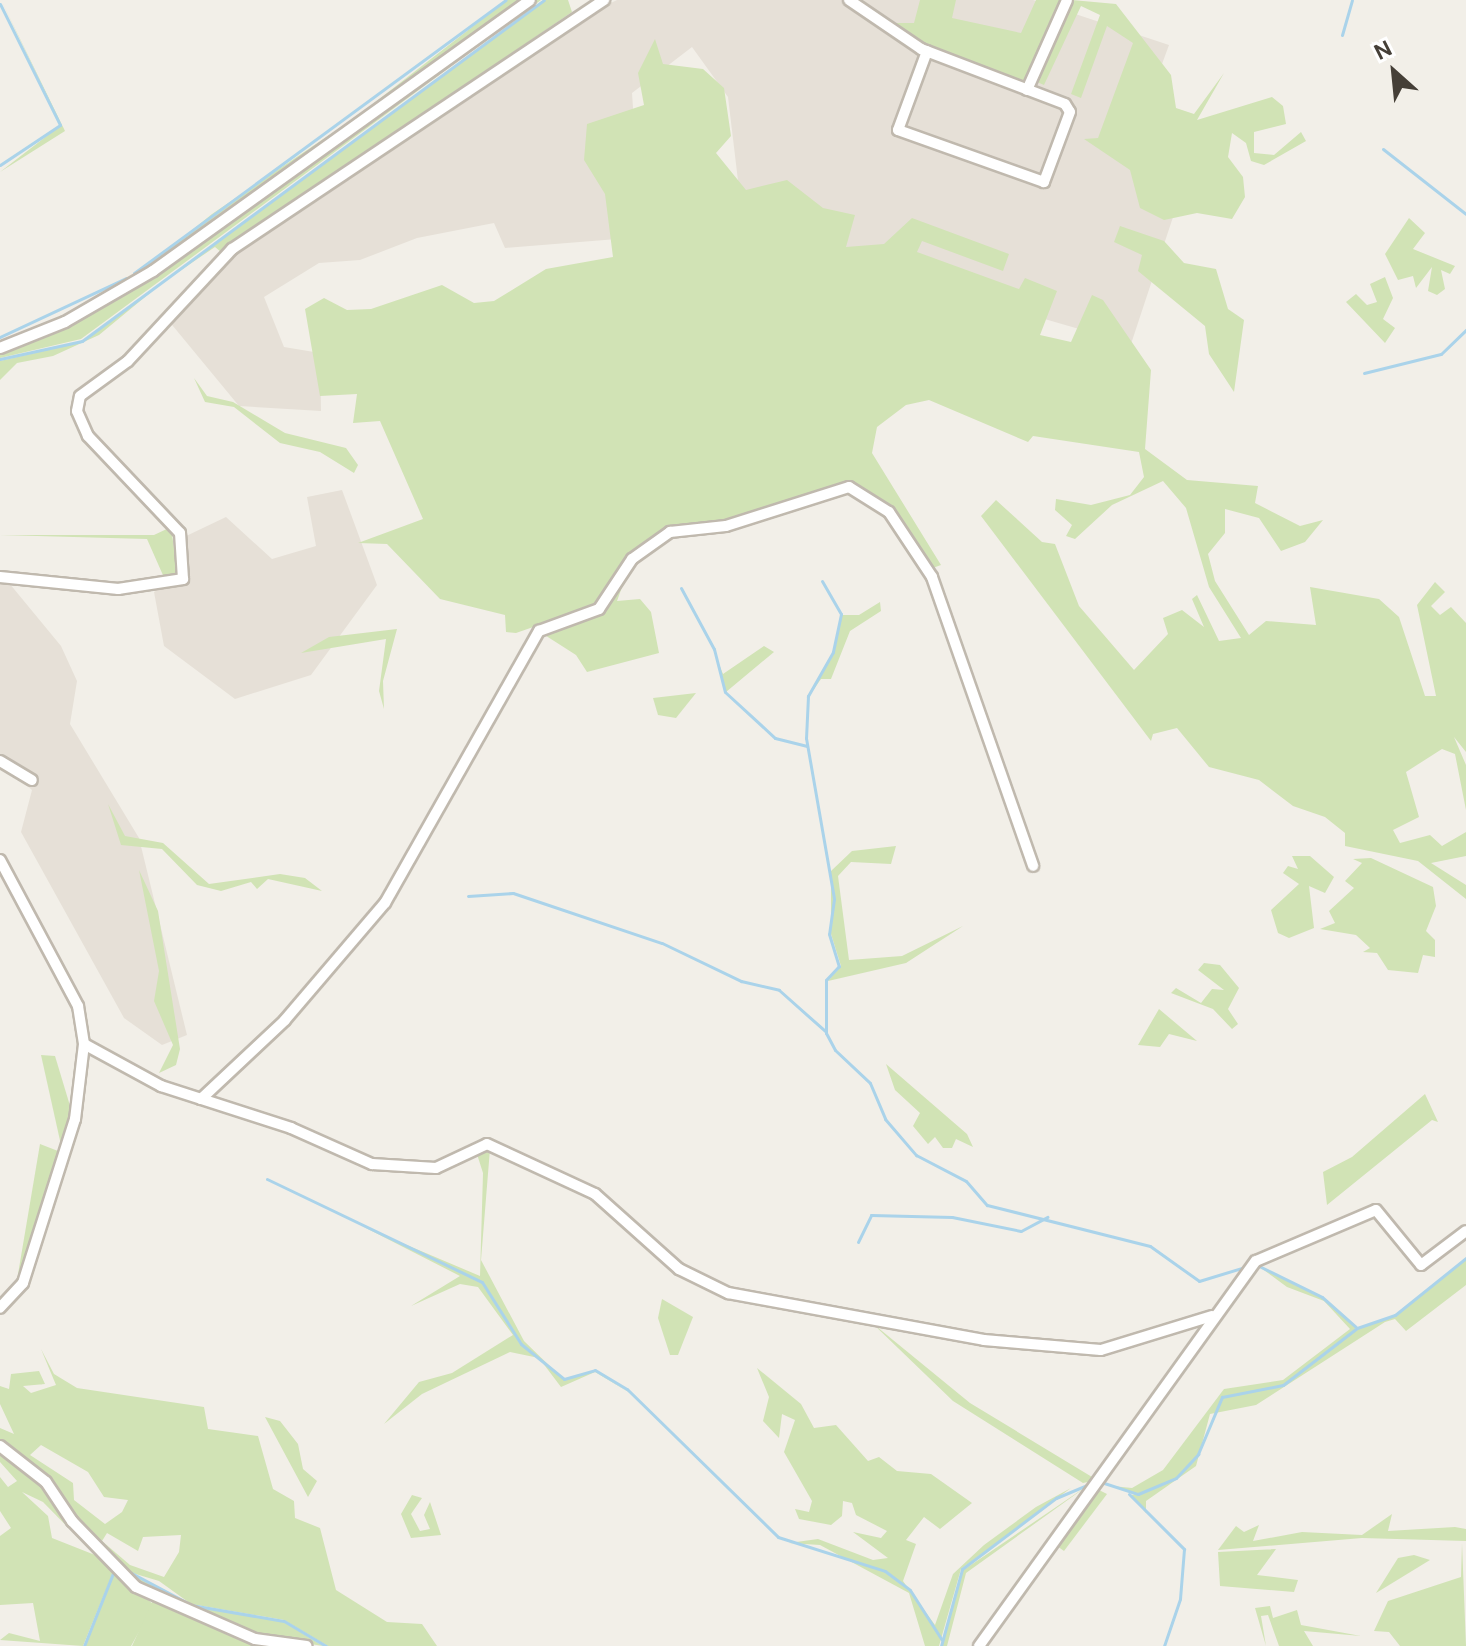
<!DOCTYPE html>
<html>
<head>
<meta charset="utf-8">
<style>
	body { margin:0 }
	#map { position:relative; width:1466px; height:1646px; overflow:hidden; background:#f2efe8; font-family:"DM Sans",sans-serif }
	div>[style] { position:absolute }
	.residential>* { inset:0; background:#e6e0d7 }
	.green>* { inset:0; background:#d1e3b5 }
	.stream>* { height:3px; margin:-1.5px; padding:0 1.5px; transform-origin:1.5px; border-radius:1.5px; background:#aad3ea }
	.roads { filter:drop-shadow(2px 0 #c0b9ae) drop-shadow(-2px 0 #c0b9ae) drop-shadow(0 2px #c0b9ae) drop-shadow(0 -2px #c0b9ae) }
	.street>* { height:10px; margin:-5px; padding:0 5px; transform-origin:5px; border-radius:5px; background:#fff }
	span { translate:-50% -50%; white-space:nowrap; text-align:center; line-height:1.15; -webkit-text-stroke:7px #fff; paint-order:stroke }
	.north { position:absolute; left:1354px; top:32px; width:80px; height:80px; -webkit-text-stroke:6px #fff; paint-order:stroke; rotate:333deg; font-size:22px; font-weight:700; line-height:32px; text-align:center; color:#453f37 }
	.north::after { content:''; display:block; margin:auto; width:28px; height:36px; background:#453f37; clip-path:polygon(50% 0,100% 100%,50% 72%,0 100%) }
</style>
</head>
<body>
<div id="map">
	<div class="residential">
		<div style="clip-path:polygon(617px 0,1033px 0,1169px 45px,1129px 154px,1177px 205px,1131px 344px,820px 254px,739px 189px,728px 97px,692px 47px,632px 93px,642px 237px,505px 248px,494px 223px,417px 238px,360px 260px,319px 263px,264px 297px,284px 347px,320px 353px,321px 411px,239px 406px,168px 320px,210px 265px,540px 38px)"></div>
		<div style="clip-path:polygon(342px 490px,377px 585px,311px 675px,235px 699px,164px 646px,154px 592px,180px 578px,182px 538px,226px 517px,272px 559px,316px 546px,307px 497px)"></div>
		<div style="clip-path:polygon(0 572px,61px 646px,77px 681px,70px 724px,139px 838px,187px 1035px,162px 1045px,124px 1018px,21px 832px,32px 790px,0 763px)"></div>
	</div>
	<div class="green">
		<div style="clip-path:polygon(1px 0,65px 131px,0 172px,61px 125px)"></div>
		<div style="clip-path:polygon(507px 0,525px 0,134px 277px,212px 214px,356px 117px)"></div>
		<div style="clip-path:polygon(534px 0,541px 0,81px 339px,0 358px,0 350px,133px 284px)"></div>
		<div style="clip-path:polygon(546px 0,568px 0,572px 12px,221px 252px,215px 247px,162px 283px,99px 335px,53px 356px,17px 363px,0 380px,0 361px,82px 342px)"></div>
		<div style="clip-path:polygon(920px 0,956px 0,952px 18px,1021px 33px,1036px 0,1061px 0,1024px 81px,929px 47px,891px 23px,914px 23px)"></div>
		<div style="clip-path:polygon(1072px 0,1116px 4px,1171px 75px,1176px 108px,1194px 114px,1224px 73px,1197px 120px,1272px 97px,1283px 106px,1286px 124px,1254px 132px,1254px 153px,1274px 155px,1301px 132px,1306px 141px,1264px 165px,1251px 161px,1246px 143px,1232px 133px,1228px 157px,1243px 177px,1245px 197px,1232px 219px,1197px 213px,1164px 220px,1140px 208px,1130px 170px,1084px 139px,1098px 138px,1133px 43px,1107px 26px,1081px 98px,1071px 94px,1100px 15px,1081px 6px,1044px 85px,1037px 82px)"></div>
		<div style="clip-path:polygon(655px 39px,663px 64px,703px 69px,724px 88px,731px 136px,716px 153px,746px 190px,787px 180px,823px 208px,855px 215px,846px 247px,884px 244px,912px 218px,1009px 254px,1003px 271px,922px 241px,917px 252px,1019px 289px,1025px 278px,1057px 291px,1040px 335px,1071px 342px,1092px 295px,1103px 300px,1151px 370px,1145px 449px,1187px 480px,1258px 486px,1255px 503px,1300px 526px,1323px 520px,1305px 542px,1281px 551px,1259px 518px,1225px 509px,1225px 533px,1208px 554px,1215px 581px,1249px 635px,1266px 621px,1316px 625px,1310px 587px,1379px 599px,1399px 617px,1425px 696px,1436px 696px,1417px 605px,1435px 582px,1445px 592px,1431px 606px,1440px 615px,1451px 607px,1466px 623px,1466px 752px,1454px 737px,1466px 765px,1466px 810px,1455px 754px,1442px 749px,1406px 772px,1419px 817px,1393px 830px,1400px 843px,1430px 835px,1442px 846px,1466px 832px,1466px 856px,1431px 863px,1466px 885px,1466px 899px,1418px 861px,1345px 846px,1345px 833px,1325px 817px,1293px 806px,1259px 780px,1209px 767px,1177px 728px,1153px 734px,1151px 741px,981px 516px,996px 500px,1042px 542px,1055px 544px,1079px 606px,1134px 670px,1168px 634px,1163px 618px,1182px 610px,1204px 627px,1192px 599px,1197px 595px,1219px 641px,1241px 638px,1209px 587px,1186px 508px,1163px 481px,1112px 505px,1075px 539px,1066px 536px,1072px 525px,1055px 510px,1056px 499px,1091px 505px,1130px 495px,1144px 477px,1139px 452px,1033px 436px,1028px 442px,929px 400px,906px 405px,877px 427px,872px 453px,941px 565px,930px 569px,873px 497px,832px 488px,726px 526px,660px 533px,634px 554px,602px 603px,516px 633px,506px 632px,505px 615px,440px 599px,387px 544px,358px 543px,423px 519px,380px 421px,353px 423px,357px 394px,320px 396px,305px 309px,324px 298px,347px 310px,371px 309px,442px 285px,474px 303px,494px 301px,546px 269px,613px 257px,605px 194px,584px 160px,587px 124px,644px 105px,638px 73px)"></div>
		<div style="clip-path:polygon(1409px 218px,1425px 233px,1413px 249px,1455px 266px,1450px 274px,1441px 270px,1445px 289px,1437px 295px,1428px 291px,1432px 267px,1416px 288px,1413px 276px,1398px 280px,1385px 254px)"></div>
		<div style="clip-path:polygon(1120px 226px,1164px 241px,1184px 263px,1216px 269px,1228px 309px,1244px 320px,1234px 392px,1209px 354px,1205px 326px,1138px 271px,1142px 255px,1114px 242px)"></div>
		<div style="clip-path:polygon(1385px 277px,1393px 298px,1383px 319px,1395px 328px,1385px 343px,1346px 302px,1356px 294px,1367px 305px,1377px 302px,1370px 284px)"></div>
		<div style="clip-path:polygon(194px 378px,207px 396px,233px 402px,285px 433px,346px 448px,358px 465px,354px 473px,320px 452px,280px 443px,234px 407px,205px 402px)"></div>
		<div style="clip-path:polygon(171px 527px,178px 576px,166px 582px,147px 539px,0 535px,154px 535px)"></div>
		<div style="clip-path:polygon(626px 576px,617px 601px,640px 599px,651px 612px,659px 653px,587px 672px,576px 655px,540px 632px,590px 615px)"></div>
		<div style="clip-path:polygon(880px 602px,881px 611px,850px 631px,831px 679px,821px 679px,809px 696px,834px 653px,841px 615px,859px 615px)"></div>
		<div style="clip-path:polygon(397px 629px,383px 681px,384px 709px,379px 691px,386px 639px,301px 653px,329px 637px)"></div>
		<div style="clip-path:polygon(764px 646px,774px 652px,726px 692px,718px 662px,723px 674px)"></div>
		<div style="clip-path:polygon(696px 693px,676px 718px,658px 715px,653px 698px)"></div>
		<div style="clip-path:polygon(108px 804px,125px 836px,163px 843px,209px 884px,280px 874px,305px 878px,322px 891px,268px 879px,257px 889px,251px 882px,221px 891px,197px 885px,162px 849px,121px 845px)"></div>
		<div style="clip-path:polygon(896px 846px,891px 864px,851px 862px,838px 876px,849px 960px,902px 956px,963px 926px,906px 963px,828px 981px,841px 966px,831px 934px,831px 871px,852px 851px)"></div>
		<div style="clip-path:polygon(1292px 856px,1310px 856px,1334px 877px,1325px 893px,1309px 886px,1314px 928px,1289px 938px,1278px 933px,1271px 910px,1299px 884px,1283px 873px,1288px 866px,1298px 869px)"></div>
		<div style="clip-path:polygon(1371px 858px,1433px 887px,1436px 906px,1426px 931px,1435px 940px,1435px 957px,1423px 955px,1418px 973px,1388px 970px,1377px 953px,1363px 952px,1370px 948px,1356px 935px,1320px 929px,1335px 923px,1329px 911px,1354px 888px,1345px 881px,1362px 863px,1353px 859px)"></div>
		<div style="clip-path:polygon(139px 870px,158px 911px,180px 1049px,176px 1065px,159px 1073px,173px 1045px,154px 1001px,159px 971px)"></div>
		<div style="clip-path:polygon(1204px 963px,1220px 965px,1239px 988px,1228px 1009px,1238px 1024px,1232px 1029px,1213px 1009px,1171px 993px,1176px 988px,1201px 1003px,1212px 989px,1224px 990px,1198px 970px)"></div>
		<div style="clip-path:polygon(1159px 1009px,1197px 1041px,1169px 1034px,1160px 1047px,1138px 1045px)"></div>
		<div style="clip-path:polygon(41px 1055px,55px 1056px,74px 1119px,61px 1145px)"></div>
		<div style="clip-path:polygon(886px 1064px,967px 1134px,973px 1147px,956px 1139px,952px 1148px,943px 1148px,935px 1137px,928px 1144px,913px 1126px,920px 1113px,895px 1090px)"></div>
		<div style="clip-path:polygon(1425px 1094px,1438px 1122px,1432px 1120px,1327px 1205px,1323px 1172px,1352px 1157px)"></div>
		<div style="clip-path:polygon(40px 1144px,58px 1151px,21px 1283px,16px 1286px)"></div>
		<div style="clip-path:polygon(475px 1148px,490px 1149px,481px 1260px,524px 1341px,563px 1379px,595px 1371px,635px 1396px,595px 1372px,561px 1387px,539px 1358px,510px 1352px,422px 1394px,384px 1424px,419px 1382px,452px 1373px,513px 1335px,478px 1287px,460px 1284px,411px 1306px,460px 1276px,362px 1226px,480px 1276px,483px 1173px)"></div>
		<div style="clip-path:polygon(1466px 1258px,1466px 1285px,1406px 1331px,1395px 1319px,1385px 1322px,1256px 1405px,1210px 1414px,1196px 1466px,1146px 1501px,1146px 1513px,1131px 1495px,1136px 1494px,1112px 1486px,1132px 1488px,1163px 1470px,1224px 1389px,1283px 1380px,1350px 1329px,1324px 1301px,1287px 1287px,1257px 1265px,1322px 1298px,1356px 1328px,1337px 1345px,1357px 1329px,1396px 1316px)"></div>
		<div style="clip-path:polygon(662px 1299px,693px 1317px,678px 1355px,670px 1355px,658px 1318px)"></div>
		<div style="clip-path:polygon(871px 1322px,970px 1403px,1097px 1480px,1083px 1483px,953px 1401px)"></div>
		<div style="clip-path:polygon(evenodd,41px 1349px,54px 1374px,77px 1388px,204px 1407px,208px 1429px,258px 1436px,273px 1489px,294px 1501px,295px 1518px,320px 1528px,336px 1590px,387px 1622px,422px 1624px,437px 1646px,328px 1646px,284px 1620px,191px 1604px,159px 1581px,119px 1569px,0 1444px,0 1428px,14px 1434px,0 1404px,0 1386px,9px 1389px,11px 1374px,39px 1371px,45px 1384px,23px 1386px,31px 1393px,56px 1385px,41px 1349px,41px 1445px,88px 1472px,104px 1497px,128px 1500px,122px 1512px,105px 1524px,74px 1500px,73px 1483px,30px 1455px,41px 1445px,41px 1349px,107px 1533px,138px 1551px,143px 1537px,181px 1535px,179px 1552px,164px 1577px,130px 1565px,102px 1541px,107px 1533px)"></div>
		<div style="clip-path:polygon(757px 1368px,801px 1404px,814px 1428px,836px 1425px,868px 1461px,879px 1457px,897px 1471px,931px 1474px,972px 1503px,940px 1529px,924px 1517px,906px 1540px,916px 1544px,903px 1581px,935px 1625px,953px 1574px,984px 1545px,1036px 1507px,1071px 1488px,961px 1569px,939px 1646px,925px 1646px,909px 1593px,820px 1545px,789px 1543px,818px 1539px,873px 1560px,888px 1558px,853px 1532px,881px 1538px,887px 1531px,856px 1515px,852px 1503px,843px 1501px,842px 1516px,831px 1525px,799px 1519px,795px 1509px,809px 1512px,812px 1501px,784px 1452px,795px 1420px,782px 1414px,779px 1438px,763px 1421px,769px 1397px)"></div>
		<div style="clip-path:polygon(265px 1417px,280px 1421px,298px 1444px,303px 1469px,317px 1481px,308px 1497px)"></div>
		<div style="clip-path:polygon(evenodd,0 1448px,37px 1475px,114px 1570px,83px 1646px,0 1640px,9px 1633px,40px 1641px,33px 1603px,0 1605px,0 1536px,11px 1528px,0 1511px,0 1477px,8px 1487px,17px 1481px,0 1462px,0 1448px,22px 1492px,43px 1502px,95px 1555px,52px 1538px,48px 1516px,22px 1492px)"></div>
		<div style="clip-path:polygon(1090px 1484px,966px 1573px,947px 1646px,941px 1646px,962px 1571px)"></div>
		<div style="clip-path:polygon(1097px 1489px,1107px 1494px,1064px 1551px,1057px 1546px)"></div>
		<div style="clip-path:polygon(412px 1495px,422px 1498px,411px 1514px,420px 1531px,430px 1529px,424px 1515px,430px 1502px,441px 1535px,411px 1538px,401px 1514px)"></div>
		<div style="clip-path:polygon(1392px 1514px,1388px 1531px,1455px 1527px,1466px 1529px,1466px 1541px,1362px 1538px,1218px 1550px,1236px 1526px,1244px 1532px,1259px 1525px,1253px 1541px,1302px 1532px,1362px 1535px)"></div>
		<div style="clip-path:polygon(1462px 1543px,1466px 1646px,1400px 1646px,1389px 1632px,1374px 1631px,1388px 1601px,1461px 1577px)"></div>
		<div style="clip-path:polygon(1276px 1549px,1257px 1575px,1298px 1580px,1294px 1592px,1220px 1586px,1218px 1552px)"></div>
		<div style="clip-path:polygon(1414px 1555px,1430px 1560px,1376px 1593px,1398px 1558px)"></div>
		<div style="clip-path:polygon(124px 1570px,191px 1606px,284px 1622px,323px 1646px,260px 1636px,133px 1581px)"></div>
		<div style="clip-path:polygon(115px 1571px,154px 1605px,131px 1646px,85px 1646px)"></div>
		<div style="clip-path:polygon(154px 1598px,235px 1632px,302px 1646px,132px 1646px)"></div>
		<div style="clip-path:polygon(1270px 1606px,1273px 1618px,1297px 1610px,1301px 1625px,1361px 1636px,1304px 1631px,1313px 1646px,1279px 1646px,1268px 1615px,1261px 1616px,1266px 1646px,1255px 1608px)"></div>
	</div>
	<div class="stream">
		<div style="left:0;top:4px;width:135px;rotate:63.6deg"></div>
		<div style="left:60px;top:125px;width:72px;rotate:146.3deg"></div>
		<div style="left:1342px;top:35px;width:36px;rotate:-74deg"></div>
		<div style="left:1383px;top:149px;width:105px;rotate:38.1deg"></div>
		<div style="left:134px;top:273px;width:461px;rotate:-36.3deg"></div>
		<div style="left:0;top:337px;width:139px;rotate:-25.1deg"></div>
		<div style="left:0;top:359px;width:84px;rotate:-12.4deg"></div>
		<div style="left:82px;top:341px;width:574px;rotate:-36.43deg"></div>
		<div style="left:1364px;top:373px;width:79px;rotate:-13.9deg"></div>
		<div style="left:1441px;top:354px;width:35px;rotate:-44deg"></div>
		<div style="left:822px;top:581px;width:38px;rotate:60deg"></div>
		<div style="left:841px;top:614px;width:39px;rotate:102deg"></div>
		<div style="left:833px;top:652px;width:51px;rotate:119.6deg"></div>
		<div style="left:808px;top:696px;width:42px;rotate:92.7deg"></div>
		<div style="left:806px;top:738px;width:163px;rotate:80.1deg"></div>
		<div style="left:834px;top:899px;width:35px;rotate:98deg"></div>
		<div style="left:829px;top:934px;width:34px;rotate:73deg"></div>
		<div style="left:839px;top:966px;width:19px;rotate:133deg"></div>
		<div style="left:826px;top:980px;width:53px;rotate:90deg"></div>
		<div style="left:826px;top:1033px;width:19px;rotate:62deg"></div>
		<div style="left:835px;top:1050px;width:48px;rotate:43.3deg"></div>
		<div style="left:870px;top:1083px;width:39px;rotate:67deg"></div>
		<div style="left:885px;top:1119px;width:48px;rotate:49.3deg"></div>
		<div style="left:916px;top:1155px;width:56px;rotate:27.5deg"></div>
		<div style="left:966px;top:1181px;width:32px;rotate:49deg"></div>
		<div style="left:987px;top:1205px;width:168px;rotate:14.1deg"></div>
		<div style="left:1150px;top:1246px;width:60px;rotate:35.5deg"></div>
		<div style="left:1199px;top:1281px;width:51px;rotate:-17deg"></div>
		<div style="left:681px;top:588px;width:69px;rotate:61.6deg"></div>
		<div style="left:714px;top:649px;width:44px;rotate:75.7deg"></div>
		<div style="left:725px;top:692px;width:68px;rotate:42.6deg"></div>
		<div style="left:775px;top:738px;width:33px;rotate:14deg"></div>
		<div style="left:468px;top:896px;width:45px;rotate:-3.8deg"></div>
		<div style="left:513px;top:893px;width:157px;rotate:18.6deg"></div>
		<div style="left:662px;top:943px;width:88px;rotate:25.7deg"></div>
		<div style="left:741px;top:981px;width:39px;rotate:13deg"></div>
		<div style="left:779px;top:990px;width:62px;rotate:41.7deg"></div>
		<div style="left:267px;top:1179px;width:238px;rotate:25.6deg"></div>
		<div style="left:482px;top:1282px;width:73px;rotate:57.8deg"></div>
		<div style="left:521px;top:1344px;width:55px;rotate:39.1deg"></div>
		<div style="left:564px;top:1379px;width:32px;rotate:-16deg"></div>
		<div style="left:595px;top:1370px;width:37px;rotate:31deg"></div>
		<div style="left:627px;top:1389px;width:211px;rotate:44.4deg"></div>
		<div style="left:778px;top:1537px;width:112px;rotate:17.6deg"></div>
		<div style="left:885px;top:1571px;width:31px;rotate:37deg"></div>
		<div style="left:910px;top:1590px;width:59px;rotate:57.4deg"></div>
		<div style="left:858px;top:1242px;width:30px;rotate:-64deg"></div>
		<div style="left:871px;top:1215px;width:81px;rotate:1.4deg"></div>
		<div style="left:952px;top:1217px;width:70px;rotate:11.5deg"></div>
		<div style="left:1021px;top:1231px;width:30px;rotate:-28deg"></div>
		<div style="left:1259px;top:1266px;width:70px;rotate:26.2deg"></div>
		<div style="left:1322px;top:1297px;width:45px;rotate:41.4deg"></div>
		<div style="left:1101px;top:1482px;width:39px;rotate:18deg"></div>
		<div style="left:1138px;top:1494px;width:41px;rotate:-22.8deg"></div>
		<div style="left:1176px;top:1478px;width:33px;rotate:-47deg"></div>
		<div style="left:1198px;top:1454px;width:62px;rotate:-67.2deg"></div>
		<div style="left:1222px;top:1397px;width:62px;rotate:-11.1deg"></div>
		<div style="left:1283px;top:1385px;width:93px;rotate:-37.6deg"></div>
		<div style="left:1357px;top:1328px;width:40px;rotate:-18.9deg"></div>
		<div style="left:1395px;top:1315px;width:91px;rotate:-38.8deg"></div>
		<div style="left:1129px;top:1494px;width:78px;rotate:45deg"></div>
		<div style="left:1184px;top:1549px;width:50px;rotate:94.6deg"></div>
		<div style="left:1180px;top:1599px;width:50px;rotate:108.8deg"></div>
		<div style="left:124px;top:1569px;width:76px;rotate:28.2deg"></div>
		<div style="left:191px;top:1605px;width:94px;rotate:9.8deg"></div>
		<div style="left:284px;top:1621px;width:49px;rotate:30.8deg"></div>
		<div style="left:84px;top:1646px;width:79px;rotate:-68.3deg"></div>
		<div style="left:941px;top:1646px;width:80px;rotate:-74.7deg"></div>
		<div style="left:962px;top:1569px;width:118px;rotate:-37.1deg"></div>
		<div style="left:1056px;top:1498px;width:41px;rotate:-22.8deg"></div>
	</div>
	<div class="roads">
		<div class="street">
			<div style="left:849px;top:0;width:87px;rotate:34.2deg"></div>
			<div style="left:921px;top:49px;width:154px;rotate:20.9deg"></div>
			<div style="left:1065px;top:104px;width:9px;rotate:58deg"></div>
			<div style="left:1070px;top:112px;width:75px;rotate:110.4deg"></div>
			<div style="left:1044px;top:182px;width:155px;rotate:-160.4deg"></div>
			<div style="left:898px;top:130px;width:84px;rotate:-69.8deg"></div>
			<div style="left:1027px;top:90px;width:98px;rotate:-66deg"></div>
			<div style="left:0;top:348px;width:70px;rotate:-21.8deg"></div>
			<div style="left:65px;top:322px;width:102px;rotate:-30.1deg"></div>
			<div style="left:153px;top:271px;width:464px;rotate:-35.7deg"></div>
			<div style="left:0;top:577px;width:119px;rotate:5.8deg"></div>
			<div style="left:118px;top:589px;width:66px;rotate:-8.7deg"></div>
			<div style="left:183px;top:579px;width:46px;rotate:-93.7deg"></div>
			<div style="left:180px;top:533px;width:134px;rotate:-133.5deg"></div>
			<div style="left:88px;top:436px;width:27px;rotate:-114deg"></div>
			<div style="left:77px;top:411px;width:15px;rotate:-79deg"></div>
			<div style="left:80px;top:396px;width:59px;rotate:-36.1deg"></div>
			<div style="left:128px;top:361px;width:153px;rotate:-47.1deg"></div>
			<div style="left:232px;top:249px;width:448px;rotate:-33.8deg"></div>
			<div style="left:0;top:761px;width:37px;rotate:31deg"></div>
			<div style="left:0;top:860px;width:166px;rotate:61.9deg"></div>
			<div style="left:78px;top:1006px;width:38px;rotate:81deg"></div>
			<div style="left:84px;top:1044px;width:76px;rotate:96.8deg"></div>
			<div style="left:75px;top:1119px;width:172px;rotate:107.6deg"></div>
			<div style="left:23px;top:1283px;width:34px;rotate:133deg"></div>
			<div style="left:84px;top:1044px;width:88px;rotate:28.6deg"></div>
			<div style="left:161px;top:1086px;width:137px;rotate:17.9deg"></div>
			<div style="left:291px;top:1128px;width:89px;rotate:24deg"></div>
			<div style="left:372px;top:1164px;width:64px;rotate:3.6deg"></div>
			<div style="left:436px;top:1168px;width:56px;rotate:-25.2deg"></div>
			<div style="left:487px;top:1144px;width:119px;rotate:24.8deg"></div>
			<div style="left:595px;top:1194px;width:113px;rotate:41.8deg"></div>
			<div style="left:679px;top:1269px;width:55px;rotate:26.1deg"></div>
			<div style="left:728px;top:1293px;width:260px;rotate:10.4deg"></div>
			<div style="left:984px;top:1340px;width:117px;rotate:4.9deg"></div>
			<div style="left:1101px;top:1350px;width:116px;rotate:-17deg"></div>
			<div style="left:201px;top:1099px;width:115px;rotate:-43.2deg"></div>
			<div style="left:285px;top:1020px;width:154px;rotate:-49.5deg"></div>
			<div style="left:385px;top:903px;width:313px;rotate:-60.5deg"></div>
			<div style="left:539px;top:631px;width:64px;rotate:-20.1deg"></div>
			<div style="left:599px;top:609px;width:60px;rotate:-56.6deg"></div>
			<div style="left:632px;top:559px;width:47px;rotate:-35.4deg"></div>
			<div style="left:670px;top:532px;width:56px;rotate:-6.1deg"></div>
			<div style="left:726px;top:526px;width:129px;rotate:-17.6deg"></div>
			<div style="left:849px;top:487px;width:47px;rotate:32deg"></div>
			<div style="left:889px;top:512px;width:78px;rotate:56.5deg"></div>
			<div style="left:932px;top:577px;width:306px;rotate:70.7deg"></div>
			<div style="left:0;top:1446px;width:58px;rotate:38deg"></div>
			<div style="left:46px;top:1482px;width:47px;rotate:56.3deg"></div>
			<div style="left:72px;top:1521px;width:92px;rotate:45.9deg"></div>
			<div style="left:136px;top:1587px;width:130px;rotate:23.6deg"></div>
			<div style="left:255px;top:1639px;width:52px;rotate:7.7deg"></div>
			<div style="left:979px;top:1646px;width:474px;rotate:-54.3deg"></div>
			<div style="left:1256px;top:1261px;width:130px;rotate:-23deg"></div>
			<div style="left:1376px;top:1210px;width:71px;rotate:50.7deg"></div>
			<div style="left:1421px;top:1265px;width:56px;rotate:-37.1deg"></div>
		</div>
	</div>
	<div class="north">N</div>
</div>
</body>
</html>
